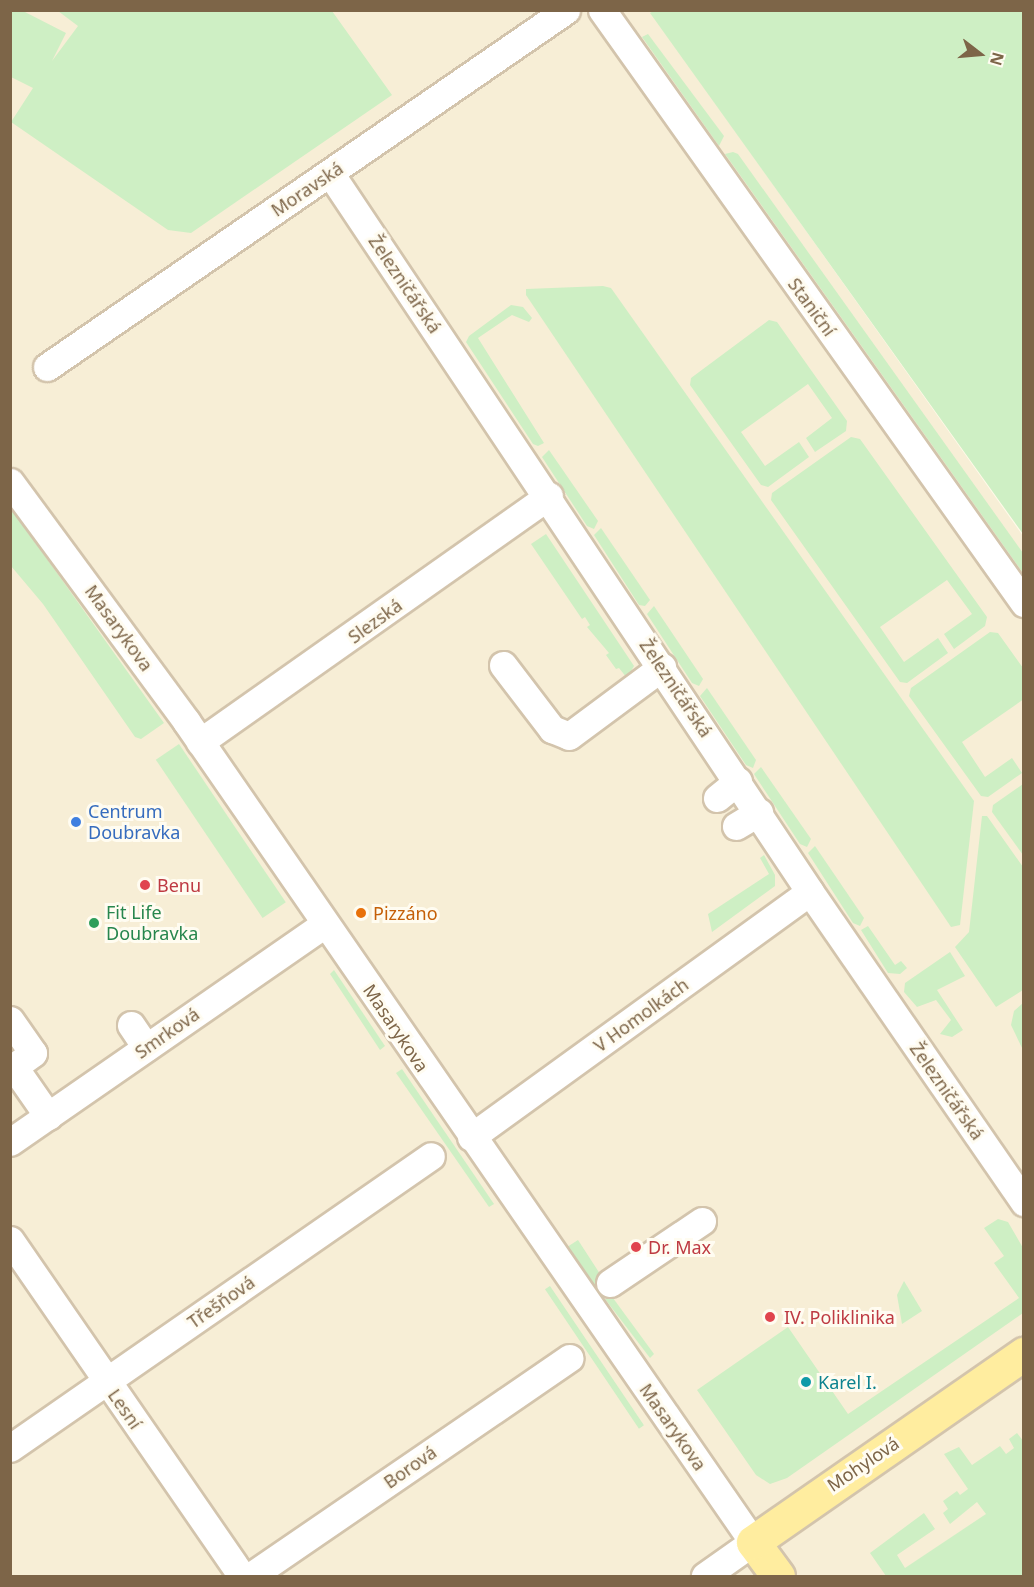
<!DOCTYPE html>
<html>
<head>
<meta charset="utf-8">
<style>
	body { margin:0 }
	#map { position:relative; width:1034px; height:1587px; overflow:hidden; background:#fffae9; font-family:"Noto Sans",sans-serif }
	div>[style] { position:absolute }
	.residential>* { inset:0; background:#f7eed6 }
	.green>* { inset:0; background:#ceefc4; transform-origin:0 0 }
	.roads { filter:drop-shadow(2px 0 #d3c4ac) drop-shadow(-2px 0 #d3c4ac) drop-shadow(0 2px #d3c4ac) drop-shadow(0 -2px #d3c4ac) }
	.minor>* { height:27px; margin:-13.5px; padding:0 13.5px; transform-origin:13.5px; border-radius:13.5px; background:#fff }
	.major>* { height:33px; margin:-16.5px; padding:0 16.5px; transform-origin:16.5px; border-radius:16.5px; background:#ffed9f }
	.dots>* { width:16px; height:16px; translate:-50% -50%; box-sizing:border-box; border:3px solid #fffcf1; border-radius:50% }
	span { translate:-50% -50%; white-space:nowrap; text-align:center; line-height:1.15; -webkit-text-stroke:6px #fffcf1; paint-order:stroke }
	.street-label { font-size:18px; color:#7d6548 }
	.shop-label { font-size:18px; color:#366cbe }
	.left { translate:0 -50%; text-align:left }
	.health-label { font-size:18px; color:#be3a42 }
	.leisure-label { font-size:18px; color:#27864d }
	.food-label { font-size:18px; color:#c56008 }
	.culture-label { font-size:18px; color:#0d838f }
	.frame { position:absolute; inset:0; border:12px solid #7d6548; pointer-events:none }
	.north { position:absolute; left:950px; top:24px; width:60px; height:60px; -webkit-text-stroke:4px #fffcf1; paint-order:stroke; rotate:106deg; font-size:16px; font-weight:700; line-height:24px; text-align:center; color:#7d6548 }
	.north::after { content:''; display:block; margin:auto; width:21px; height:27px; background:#7d6548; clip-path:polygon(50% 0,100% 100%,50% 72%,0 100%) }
</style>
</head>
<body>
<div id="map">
	<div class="residential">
		<div style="clip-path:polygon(11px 11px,655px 11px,651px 13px,1023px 536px,1023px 1576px,11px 1576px)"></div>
	</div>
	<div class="green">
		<div style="clip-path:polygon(11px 10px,23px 11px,66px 33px,52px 61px,78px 26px,58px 11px,332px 11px,392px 95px,191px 233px,168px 230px,11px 122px,33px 88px,11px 77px)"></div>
		<div style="clip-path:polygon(655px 10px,1023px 11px,1023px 534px,650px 13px)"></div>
		<div style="clip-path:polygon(648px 34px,724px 136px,719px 146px,642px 37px)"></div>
		<div style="clip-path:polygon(733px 152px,738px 154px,1023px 553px,1023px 573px,725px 154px)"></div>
		<div style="clip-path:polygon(603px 286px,611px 288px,974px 801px,960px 925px,951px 927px,526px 295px,526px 289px)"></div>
		<div style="clip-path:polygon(511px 305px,523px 307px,532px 318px,529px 322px,512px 315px,478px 338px,544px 443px,538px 446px,533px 444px,466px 342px,469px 336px)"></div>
		<div style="clip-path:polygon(769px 320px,777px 322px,847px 421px,846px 431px,815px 452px,806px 438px,832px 418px,808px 384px,741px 432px,765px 466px,799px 442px,809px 457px,768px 487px,761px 485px,690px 385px,691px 378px)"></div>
		<div style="clip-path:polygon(851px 437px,860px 439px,987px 617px,985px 626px,954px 649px,944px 634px,972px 614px,947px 580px,880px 627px,904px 662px,938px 638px,948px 653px,907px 683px,900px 682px,771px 500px,772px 493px)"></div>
		<div style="clip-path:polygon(549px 450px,598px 521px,594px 529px,587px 526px,542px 457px)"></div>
		<div style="clip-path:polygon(10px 507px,164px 723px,141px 739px,135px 737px,43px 604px,11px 566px)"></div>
		<div style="clip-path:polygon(601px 528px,650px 600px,645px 606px,639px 605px,594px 535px)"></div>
		<div style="clip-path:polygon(546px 534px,634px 666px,627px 678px,619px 668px,616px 669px,606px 655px,609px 653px,587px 627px,590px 625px,585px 617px,582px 619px,531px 544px)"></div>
		<div style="clip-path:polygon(654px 606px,703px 679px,699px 686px,692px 683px,647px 614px)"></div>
		<div style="clip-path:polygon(990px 632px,998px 633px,1023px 668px,1024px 699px,962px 742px,985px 777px,1012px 758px,1022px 773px,988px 797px,981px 796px,909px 696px,911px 688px)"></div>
		<div style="clip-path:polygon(707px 688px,756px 760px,753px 768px,746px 765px,700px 696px)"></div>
		<div style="left:179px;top:744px;width:191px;height:28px;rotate:56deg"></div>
		<div style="clip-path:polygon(761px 767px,811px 839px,807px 847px,800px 844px,754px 774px)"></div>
		<div style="clip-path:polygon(1023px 784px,1023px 855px,992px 812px,993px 805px)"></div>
		<div style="clip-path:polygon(982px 816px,987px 816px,1023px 867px,1023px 990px,996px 1007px,955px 947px,969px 932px)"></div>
		<div style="clip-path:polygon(815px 846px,864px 918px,860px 926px,853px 923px,808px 853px)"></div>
		<div style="clip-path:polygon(764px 855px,775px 875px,775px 886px,712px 932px,708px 914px,769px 874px,760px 858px)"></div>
		<div style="clip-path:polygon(868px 926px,895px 965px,901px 961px,907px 968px,900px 974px,888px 973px,861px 930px)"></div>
		<div style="clip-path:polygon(950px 952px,965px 976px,937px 990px,963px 1030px,952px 1037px,940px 1034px,951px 1020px,936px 1000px,917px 1007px,904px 992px,905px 983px)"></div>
		<div style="clip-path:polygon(334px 970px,385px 1046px,380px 1050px,330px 974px)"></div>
		<div style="clip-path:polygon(1023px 1003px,1023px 1050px,1011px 1025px,1014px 1011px)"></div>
		<div style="clip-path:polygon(402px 1069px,494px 1204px,489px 1207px,396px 1073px)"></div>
		<div style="clip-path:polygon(998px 1219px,1008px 1222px,1023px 1248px,1023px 1313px,787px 1478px,770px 1484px,756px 1475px,697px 1390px,788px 1327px,848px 1414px,1019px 1298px,994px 1263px,1004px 1256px,984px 1228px)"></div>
		<div style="left:578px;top:1240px;width:48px;height:12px;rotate:57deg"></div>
		<div style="clip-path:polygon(904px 1281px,922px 1311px,902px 1324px,897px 1295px)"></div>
		<div style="left:550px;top:1286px;width:168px;height:6px;rotate:56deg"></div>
		<div style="clip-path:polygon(613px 1298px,654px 1354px,650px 1358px,605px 1299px)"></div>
		<div style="clip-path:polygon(1017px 1433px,1024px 1442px,1023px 1576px,886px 1576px,870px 1553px,924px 1513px,935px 1529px,897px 1555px,905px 1568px,986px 1514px,977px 1502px,950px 1524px,943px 1513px,948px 1509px,943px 1501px,957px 1491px,960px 1495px,968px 1489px,944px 1454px,959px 1447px,972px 1465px,1000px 1446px,1006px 1454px,1014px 1448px,1009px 1439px)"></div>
	</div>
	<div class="roads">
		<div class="minor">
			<div style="left:602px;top:10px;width:728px;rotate:54.56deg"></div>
			<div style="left:330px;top:173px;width:865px;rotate:56.27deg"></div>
			<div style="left:810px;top:892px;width:377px;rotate:55.4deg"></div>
			<div style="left:47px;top:367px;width:630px;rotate:-34.52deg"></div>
			<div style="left:10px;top:482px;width:297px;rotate:53.6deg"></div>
			<div style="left:186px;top:721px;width:998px;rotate:55.37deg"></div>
			<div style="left:753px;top:1542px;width:59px;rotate:144.7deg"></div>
			<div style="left:503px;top:665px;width:81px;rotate:52.6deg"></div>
			<div style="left:552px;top:729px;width:18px;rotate:22deg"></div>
			<div style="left:569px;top:736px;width:116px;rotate:-36.6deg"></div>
			<div style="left:200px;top:742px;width:427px;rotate:-35.2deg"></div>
			<div style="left:717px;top:798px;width:27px;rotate:-39deg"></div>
			<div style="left:736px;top:826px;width:27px;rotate:-31deg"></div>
			<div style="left:10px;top:1020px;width:40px;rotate:55.1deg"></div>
			<div style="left:33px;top:1053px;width:24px;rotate:144deg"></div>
			<div style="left:14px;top:1067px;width:60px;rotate:55.2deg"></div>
			<div style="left:131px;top:1025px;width:27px;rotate:56deg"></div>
			<div style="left:471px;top:1137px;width:418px;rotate:-35.9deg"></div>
			<div style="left:10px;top:1142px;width:383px;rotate:-34.7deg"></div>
			<div style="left:10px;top:1240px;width:408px;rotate:55.4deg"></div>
			<div style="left:610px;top:1283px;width:111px;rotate:-34deg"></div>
			<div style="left:10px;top:1448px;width:512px;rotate:-34.74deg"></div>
			<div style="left:251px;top:1576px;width:386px;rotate:-34.4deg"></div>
		</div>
		<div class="major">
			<div style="left:778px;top:1576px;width:42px;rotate:-126.3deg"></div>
			<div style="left:753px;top:1542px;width:330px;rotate:-34.8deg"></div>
		</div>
	</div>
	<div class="dots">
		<div style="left:76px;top:822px;background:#3f7fe0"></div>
		<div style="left:145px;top:885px;background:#e0444e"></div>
		<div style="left:361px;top:913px;background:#e8710a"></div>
		<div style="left:94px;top:923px;background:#2e9e5b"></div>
		<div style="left:636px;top:1247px;background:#e0444e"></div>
		<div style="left:770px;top:1317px;background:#e0444e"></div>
		<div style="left:806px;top:1382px;background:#0f9aa8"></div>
	</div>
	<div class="street-label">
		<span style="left:307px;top:189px;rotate:-34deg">Moravská</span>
		<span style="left:405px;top:284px;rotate:56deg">Železničářská</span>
		<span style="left:812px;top:307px;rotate:54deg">Staniční</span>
		<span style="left:375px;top:621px;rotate:-36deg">Slezská</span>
		<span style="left:119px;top:628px;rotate:54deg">Masarykova</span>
		<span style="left:676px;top:688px;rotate:56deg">Železničářská</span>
		<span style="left:641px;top:1015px;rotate:-36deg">V Homolkách</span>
		<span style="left:396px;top:1028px;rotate:56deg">Masarykova</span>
		<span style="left:167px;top:1033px;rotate:-35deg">Smrková</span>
		<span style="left:947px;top:1091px;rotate:55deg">Železničářská</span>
		<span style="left:221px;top:1302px;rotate:-35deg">Třešňová</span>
		<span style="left:125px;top:1409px;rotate:55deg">Lesní</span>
		<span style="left:673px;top:1427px;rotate:55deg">Masarykova</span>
		<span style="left:863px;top:1464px;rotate:-34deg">Mohylová</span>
		<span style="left:410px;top:1467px;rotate:-35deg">Borová</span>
	</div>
	<div class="shop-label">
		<span class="left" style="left:88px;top:822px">Centrum<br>Doubravka</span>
	</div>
	<div class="health-label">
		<span class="left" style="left:157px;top:885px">Benu</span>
		<span class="left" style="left:648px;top:1247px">Dr. Max</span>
		<span class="left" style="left:784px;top:1317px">IV. Poliklinika</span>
	</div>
	<div class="leisure-label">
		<span class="left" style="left:106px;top:923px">Fit Life<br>Doubravka</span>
	</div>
	<div class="food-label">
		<span class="left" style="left:373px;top:913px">Pizzáno</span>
	</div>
	<div class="culture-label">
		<span class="left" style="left:818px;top:1382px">Karel I.</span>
	</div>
	<div class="frame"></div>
	<div class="north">N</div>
</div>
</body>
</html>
